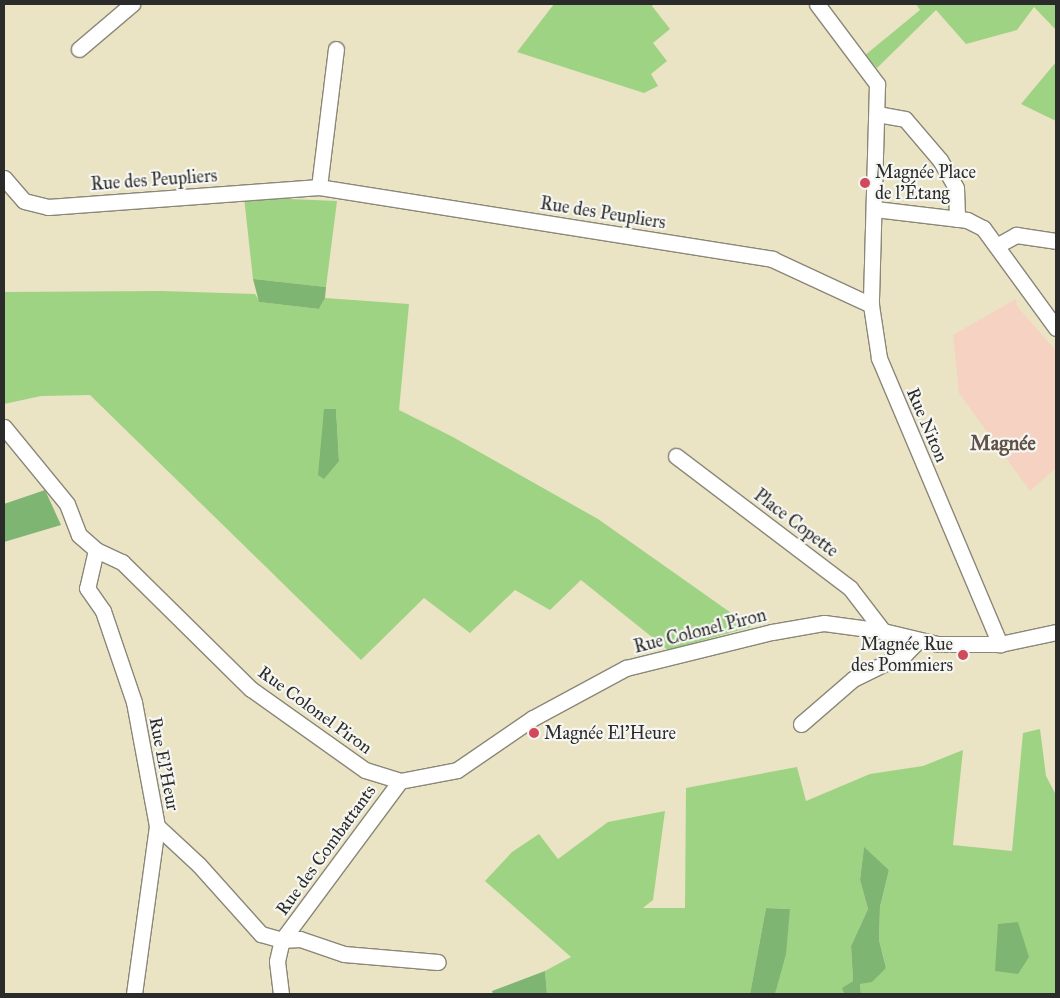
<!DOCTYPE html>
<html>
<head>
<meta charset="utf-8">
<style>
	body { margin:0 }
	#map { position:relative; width:1060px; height:998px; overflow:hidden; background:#eae3c4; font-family:"IM FELL Great Primer",serif }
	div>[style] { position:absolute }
	.built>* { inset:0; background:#f6d2c3 }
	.green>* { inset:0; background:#9fd384 }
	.forest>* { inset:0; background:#7fb572 }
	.roads { filter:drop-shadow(1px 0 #8a8778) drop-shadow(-1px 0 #8a8778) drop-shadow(0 1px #8a8778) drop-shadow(0 -1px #8a8778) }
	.minor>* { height:15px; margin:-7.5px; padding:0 7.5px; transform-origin:7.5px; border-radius:7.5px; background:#fff }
	.dots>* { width:14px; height:14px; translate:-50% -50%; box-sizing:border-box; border:2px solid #f6f6f2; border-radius:50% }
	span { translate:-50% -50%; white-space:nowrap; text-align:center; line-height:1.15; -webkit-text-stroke:4.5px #f6f6f2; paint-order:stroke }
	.poi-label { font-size:18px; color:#2b2b2b }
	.left { translate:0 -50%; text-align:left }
	.right { translate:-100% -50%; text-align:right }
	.street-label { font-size:18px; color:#2b2b2b }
	.quarter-label { font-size:20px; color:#625349; font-weight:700 }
	.frame { position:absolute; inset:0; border:5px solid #2b2b2b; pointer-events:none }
</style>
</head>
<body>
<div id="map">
	<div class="built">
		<div style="clip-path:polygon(1016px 299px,1017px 306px,1056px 351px,1056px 468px,1030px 491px,959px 393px,953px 335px)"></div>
	</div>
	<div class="green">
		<div style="clip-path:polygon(554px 4px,654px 4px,652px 6px,670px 29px,653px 43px,667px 61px,651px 74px,658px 86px,644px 93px,517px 52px)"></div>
		<div style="clip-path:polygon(916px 4px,1056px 4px,1056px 30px,1034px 7px,1017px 30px,966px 44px,936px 10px,877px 68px,864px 56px,920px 10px)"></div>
		<div style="clip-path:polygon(1056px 62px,1056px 121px,1021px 104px)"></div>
		<div style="clip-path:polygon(244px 197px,337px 201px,326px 287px,253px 279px)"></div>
		<div style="clip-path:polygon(evenodd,162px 291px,255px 294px,260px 302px,319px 309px,325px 298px,409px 304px,399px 410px,451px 436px,598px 519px,751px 627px,668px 650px,581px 580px,550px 610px,515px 590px,470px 633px,424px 598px,361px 660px,90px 395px,41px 396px,4px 404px,4px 292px,162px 291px,325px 409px,336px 409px,339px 460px,325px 409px)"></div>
		<div style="clip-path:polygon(1040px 729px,1046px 776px,1056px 795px,1056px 994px,861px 994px,860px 984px,886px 968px,879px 940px,880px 907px,889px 870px,864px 848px,860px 880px,868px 909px,851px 946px,853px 981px,843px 988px,844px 994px,775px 994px,790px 909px,766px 908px,750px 994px,547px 994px,545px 971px,571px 957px,485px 881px,512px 852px,539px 834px,558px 859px,608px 822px,665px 811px,653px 900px,643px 908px,685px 908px,686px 788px,797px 767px,806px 801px,870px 774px,923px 766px,963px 750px,953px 845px,1012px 851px,1023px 733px)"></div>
	</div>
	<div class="forest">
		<div style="clip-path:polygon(253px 279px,326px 287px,325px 298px,319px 309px,259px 302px)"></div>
		<div style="clip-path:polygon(324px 409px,336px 409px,339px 461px,324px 479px,318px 475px)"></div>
		<div style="clip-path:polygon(45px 490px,61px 525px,4px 542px,4px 504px)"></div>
		<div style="clip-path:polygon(864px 847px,889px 870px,880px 907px,879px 940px,886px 968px,872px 982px,860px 984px,861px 994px,844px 994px,842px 988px,853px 981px,851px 946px,868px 909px,860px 880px)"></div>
		<div style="clip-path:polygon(766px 908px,790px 909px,786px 954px,775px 994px,750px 994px)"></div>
		<div style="clip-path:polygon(1018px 922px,1029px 957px,1018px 974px,995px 971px,998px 924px)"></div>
		<div style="clip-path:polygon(545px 971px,547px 994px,493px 994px,492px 991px)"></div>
	</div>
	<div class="roads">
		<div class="minor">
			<div style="left:817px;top:4px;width:100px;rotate:53.1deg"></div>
			<div style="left:877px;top:84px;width:221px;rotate:91.6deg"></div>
			<div style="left:871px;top:305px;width:54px;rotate:81.4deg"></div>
			<div style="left:879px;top:358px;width:311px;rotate:67.1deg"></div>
			<div style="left:79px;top:49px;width:70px;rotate:-40.3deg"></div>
			<div style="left:877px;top:114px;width:28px;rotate:10deg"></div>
			<div style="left:905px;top:119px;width:54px;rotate:49.5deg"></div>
			<div style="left:940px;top:160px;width:32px;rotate:60deg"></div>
			<div style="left:956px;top:188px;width:31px;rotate:88deg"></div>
			<div style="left:4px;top:178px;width:30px;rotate:49deg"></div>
			<div style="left:24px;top:201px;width:25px;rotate:14deg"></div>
			<div style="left:48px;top:207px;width:272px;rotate:-4.2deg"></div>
			<div style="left:319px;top:187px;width:459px;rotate:9deg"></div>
			<div style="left:772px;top:259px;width:109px;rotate:24.9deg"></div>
			<div style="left:319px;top:187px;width:139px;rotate:-83deg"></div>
			<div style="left:875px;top:209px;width:93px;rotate:6.8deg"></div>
			<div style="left:967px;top:220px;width:18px;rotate:27deg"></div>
			<div style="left:983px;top:228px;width:124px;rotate:53.9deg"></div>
			<div style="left:998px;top:245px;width:21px;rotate:-29deg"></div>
			<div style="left:1016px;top:235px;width:40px;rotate:8.5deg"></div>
			<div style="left:4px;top:427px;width:99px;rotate:50.7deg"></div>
			<div style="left:67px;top:504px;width:33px;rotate:69deg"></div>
			<div style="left:79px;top:535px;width:23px;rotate:41deg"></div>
			<div style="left:96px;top:550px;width:29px;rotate:25deg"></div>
			<div style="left:122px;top:562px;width:181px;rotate:44.6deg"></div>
			<div style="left:251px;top:689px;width:140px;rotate:35.4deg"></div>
			<div style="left:365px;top:770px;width:37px;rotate:17deg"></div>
			<div style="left:400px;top:781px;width:58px;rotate:-10.9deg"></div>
			<div style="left:457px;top:770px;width:92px;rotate:-34.4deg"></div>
			<div style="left:533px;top:718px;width:106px;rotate:-28.3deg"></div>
			<div style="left:626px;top:668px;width:150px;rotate:-13.9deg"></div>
			<div style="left:772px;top:632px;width:53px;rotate:-9.8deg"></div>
			<div style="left:824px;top:623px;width:60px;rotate:7.7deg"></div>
			<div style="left:883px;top:631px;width:56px;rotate:13.5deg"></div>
			<div style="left:937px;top:644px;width:63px"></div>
			<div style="left:1000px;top:644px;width:57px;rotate:-12.1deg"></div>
			<div style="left:676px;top:456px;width:218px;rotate:37.2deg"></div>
			<div style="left:850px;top:588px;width:54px;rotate:52.5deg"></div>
			<div style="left:96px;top:550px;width:39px;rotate:103deg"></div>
			<div style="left:87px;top:588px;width:28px;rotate:55deg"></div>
			<div style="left:103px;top:611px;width:96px;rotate:71.2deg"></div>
			<div style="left:134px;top:702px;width:126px;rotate:79.5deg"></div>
			<div style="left:157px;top:826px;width:170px;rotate:97.8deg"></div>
			<div style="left:801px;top:724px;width:69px;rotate:-40.9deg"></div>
			<div style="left:853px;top:679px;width:59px;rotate:-26.1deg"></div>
			<div style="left:906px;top:653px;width:18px;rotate:-45deg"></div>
			<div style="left:157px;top:826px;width:57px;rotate:42.9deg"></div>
			<div style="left:199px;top:865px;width:93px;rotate:48.1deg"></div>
			<div style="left:261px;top:934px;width:22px;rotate:16deg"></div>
			<div style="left:282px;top:940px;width:18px;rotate:-3deg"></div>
			<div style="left:300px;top:939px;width:46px;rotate:18.8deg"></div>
			<div style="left:344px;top:954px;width:94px;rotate:4.9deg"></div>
			<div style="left:281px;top:994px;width:33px;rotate:-97deg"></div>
			<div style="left:277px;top:961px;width:22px;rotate:-77deg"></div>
			<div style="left:282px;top:940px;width:198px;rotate:-53.4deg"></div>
		</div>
	</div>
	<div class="dots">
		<div style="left:865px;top:183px;background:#d1495b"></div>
		<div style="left:963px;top:655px;background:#d1495b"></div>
		<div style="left:534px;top:733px;background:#d1495b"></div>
	</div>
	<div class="poi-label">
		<span class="left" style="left:875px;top:183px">Magnée Place<br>de l'Étang</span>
		<span class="right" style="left:953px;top:655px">Magnée Rue<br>des Pommiers</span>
		<span class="left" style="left:544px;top:733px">Magnée El'Heure</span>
	</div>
	<div class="street-label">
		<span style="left:154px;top:180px;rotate:-4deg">Rue des Peupliers</span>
		<span style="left:603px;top:213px;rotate:9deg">Rue des Peupliers</span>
		<span style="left:927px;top:425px;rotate:67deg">Rue Niton</span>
		<span style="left:796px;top:523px;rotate:37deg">Place Copette</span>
		<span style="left:700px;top:631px;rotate:-14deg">Rue Colonel Piron</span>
		<span style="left:315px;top:710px;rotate:36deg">Rue Colonel Piron</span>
		<span style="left:164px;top:764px;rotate:79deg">Rue El'Heur</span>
		<span style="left:326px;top:850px;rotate:-54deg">Rue des Combattants</span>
	</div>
	<div class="quarter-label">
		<span style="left:1003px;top:443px">Magnée</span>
	</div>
	<div class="frame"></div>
</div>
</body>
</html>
